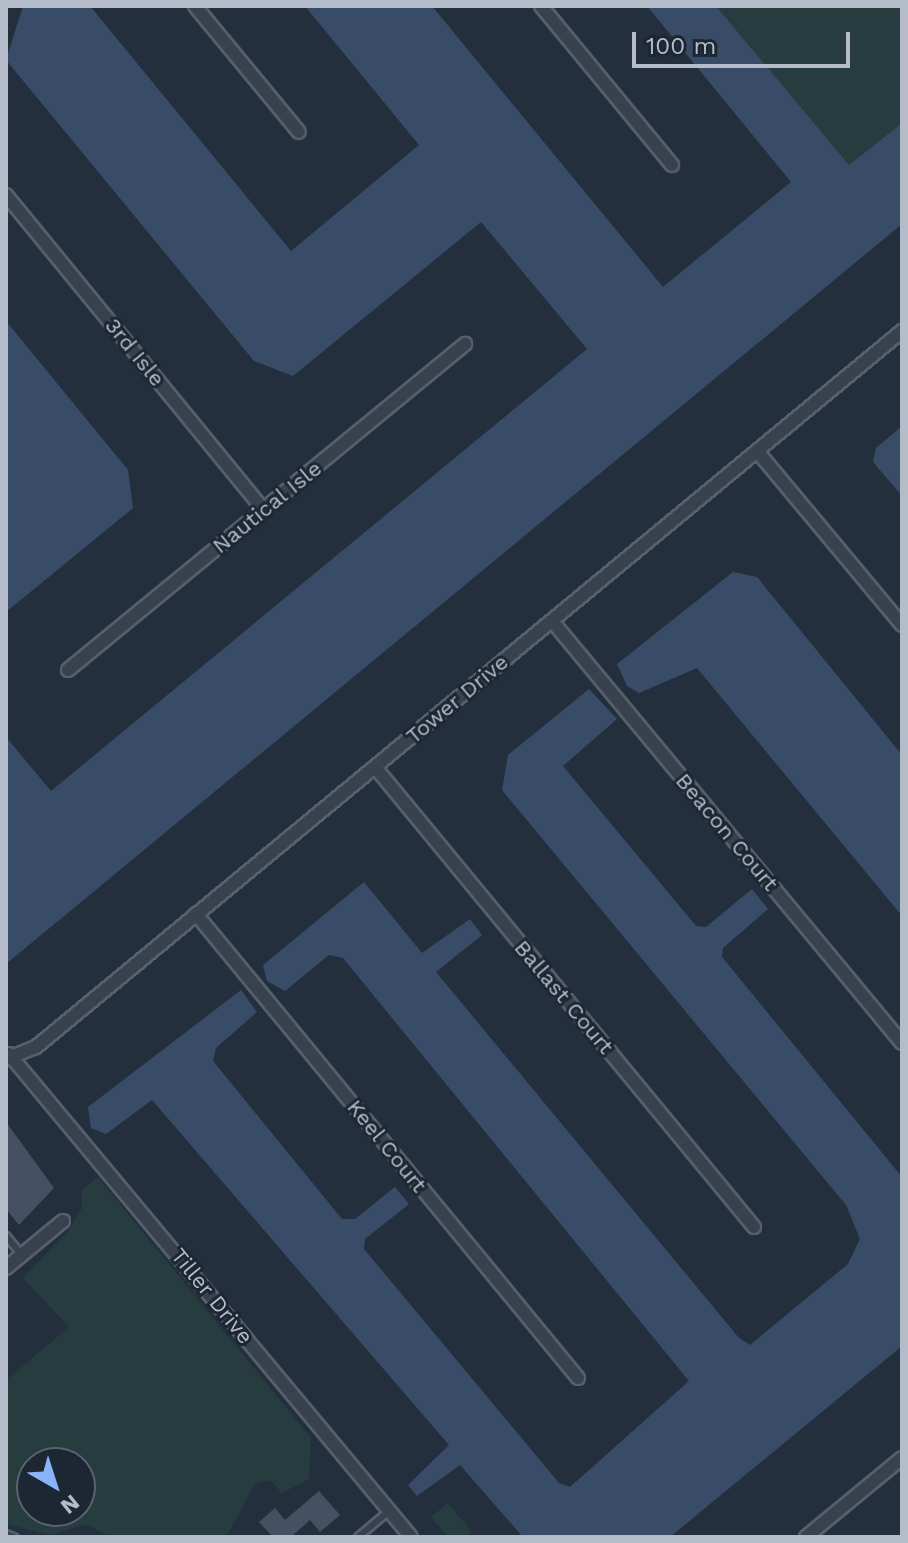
<!DOCTYPE html>
<html>
<head>
<meta charset="utf-8">
<style>
	body { margin:0 }
	#map { position:relative; width:908px; height:1543px; overflow:hidden; background:#242f3e; font-family:"Work Sans",sans-serif }
	div>[style] { position:absolute }
	.green>* { inset:0; background:#263c3f }
	.water>* { inset:0; background:#394c67 }
	.building>* { inset:0; background:#455162 }
	.roads { filter:drop-shadow(2px 0 #565f6c) drop-shadow(-2px 0 #565f6c) drop-shadow(0 2px #565f6c) drop-shadow(0 -2px #565f6c) }
	.service>* { height:6px; margin:-3px; padding:0 3px; transform-origin:3px; border-radius:3px; background:#38414e }
	.minor>* { height:12px; margin:-6px; padding:0 6px; transform-origin:6px; border-radius:6px; background:#38414e }
	span { translate:-50% -50%; white-space:nowrap; text-align:center; line-height:1.15; -webkit-text-stroke:6px #1d2633; paint-order:stroke }
	.street-label { font-size:22px; color:#b4bcc9 }
	.frame { position:absolute; inset:0; border:8px solid #b4bcc9; pointer-events:none }
	.north { position:absolute; left:16px; top:1447px; width:80px; height:80px; box-sizing:border-box; background:#1d2633; border:2px solid #59626f; border-radius:50%; rotate:141deg; font-size:22px; font-weight:700; line-height:32px; text-align:center; color:#b4bcc9 }
	.north::after { content:''; display:block; margin:auto; width:28px; height:36px; background:#8ab4f8; clip-path:polygon(50% 0,100% 100%,50% 72%,0 100%) }
	.scale { position:absolute; left:632px; top:32px; width:218px; height:36px; box-sizing:border-box; border:4px solid #b4bcc9; border-top:0; padding-left:10px; font-size:24px; line-height:28px; white-space:nowrap; color:#b4bcc9; -webkit-text-stroke:6px #1d2633; paint-order:stroke }
</style>
</head>
<body>
<div id="map">
	<div class="green">
		<div style="clip-path:polygon(716px 6px,902px 6px,902px 123px,849px 165px)"></div>
		<div style="clip-path:polygon(evenodd,98px 1177px,311px 1438px,309px 1479px,282px 1493px,270px 1480px,255px 1484px,226px 1537px,111px 1537px,86px 1524px,50px 1535px,6px 1524px,6px 1380px,69px 1327px,23px 1278px,68px 1231px,82px 1208px,81px 1191px,98px 1177px,32px 1463px,80px 1463px,80px 1511px,32px 1511px,32px 1463px)"></div>
		<div style="clip-path:polygon(448px 1503px,472px 1532px,467px 1537px,448px 1537px,431px 1517px)"></div>
	</div>
	<div class="water">
		<div style="clip-path:polygon(23px 6px,90px 6px,291px 251px,419px 145px,305px 6px,432px 6px,663px 287px,791px 182px,647px 6px,716px 6px,849px 165px,902px 123px,902px 224px,6px 964px,6px 737px,51px 791px,587px 349px,481px 222px,293px 376px,254px 361px,6px 60px)"></div>
		<div style="clip-path:polygon(6px 321px,128px 470px,133px 508px,6px 612px)"></div>
		<div style="clip-path:polygon(902px 426px,902px 496px,873px 462px,876px 448px)"></div>
		<div style="clip-path:polygon(733px 572px,757px 577px,902px 755px,902px 916px,697px 668px,639px 693px,627px 686px,617px 664px)"></div>
		<div style="clip-path:polygon(589px 689px,617px 719px,563px 766px,696px 926px,706px 927px,752px 889px,768px 909px,723px 948px,722px 957px,902px 1177px,902px 1346px,670px 1537px,523px 1537px,460px 1465px,417px 1496px,408px 1485px,449px 1445px,152px 1100px,106px 1134px,91px 1128px,88px 1107px,241px 990px,257px 1012px,216px 1048px,213px 1061px,342px 1219px,355px 1219px,395px 1187px,409px 1204px,365px 1239px,364px 1249px,559px 1483px,570px 1487px,689px 1381px,343px 958px,329px 955px,285px 991px,267px 981px,263px 965px,364px 882px,422px 953px,470px 919px,482px 935px,436px 972px,739px 1338px,750px 1345px,848px 1264px,860px 1239px,846px 1205px,502px 790px,508px 755px)"></div>
	</div>
	<div class="building">
		<div style="clip-path:polygon(6px 1122px,54px 1188px,19px 1225px,6px 1209px)"></div>
		<div style="clip-path:polygon(319px 1491px,340px 1515px,320px 1532px,310px 1520px,291px 1537px,273px 1537px,259px 1522px,275px 1508px,285px 1520px)"></div>
	</div>
	<div class="roads">
		<div class="service">
			<div style="left:6px;top:1236px;width:25px;rotate:50deg"></div>
			<div style="left:6px;top:1534px;width:9px;rotate:21deg"></div>
			<div style="left:358px;top:1537px;width:40px;rotate:-40deg"></div>
		</div>
		<div class="minor">
			<div style="left:195px;top:6px;width:163px;rotate:50.5deg"></div>
			<div style="left:541px;top:6px;width:206px;rotate:50.5deg"></div>
			<div style="left:6px;top:195px;width:406px;rotate:50.7deg"></div>
			<div style="left:757px;top:451px;width:226px;rotate:50.2deg"></div>
			<div style="left:552px;top:621px;width:548px;rotate:50.33deg"></div>
			<div style="left:68px;top:670px;width:514px;rotate:-39.39deg"></div>
			<div style="left:375px;top:767px;width:596px;rotate:50.51deg"></div>
			<div style="left:196px;top:914px;width:601px;rotate:50.54deg"></div>
			<div style="left:9px;top:1054px;width:628px;rotate:50.23deg"></div>
			<div style="left:6px;top:1059px;width:32px;rotate:-22deg"></div>
			<div style="left:36px;top:1047px;width:1124px;rotate:-39.58deg"></div>
			<div style="left:6px;top:1268px;width:74px;rotate:-39.5deg"></div>
			<div style="left:806px;top:1537px;width:124px;rotate:-39.5deg"></div>
		</div>
	</div>
	<div class="street-label">
		<span style="left:135px;top:352px;rotate:51deg">3rd Isle</span>
		<span style="left:267px;top:507px;rotate:-39deg">Nautical Isle</span>
		<span style="left:457px;top:699px;rotate:-40deg">Tower Drive</span>
		<span style="left:727px;top:832px;rotate:50deg">Beacon Court</span>
		<span style="left:564px;top:997px;rotate:50deg">Ballast Court</span>
		<span style="left:387px;top:1146px;rotate:51deg">Keel Court</span>
		<span style="left:212px;top:1296px;rotate:51deg">Tiller Drive</span>
	</div>
	<div class="frame"></div>
	<div class="north">N</div>
	<div class="scale">100 m</div>
</div>
</body>
</html>
